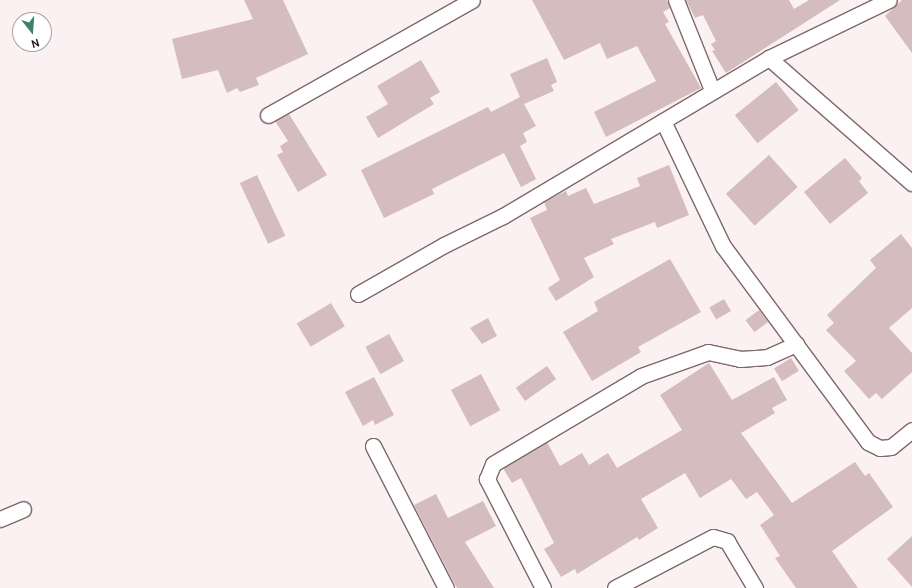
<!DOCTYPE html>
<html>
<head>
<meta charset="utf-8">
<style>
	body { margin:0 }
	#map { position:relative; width:912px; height:588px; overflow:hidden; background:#fcf1f2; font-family:Overpass,sans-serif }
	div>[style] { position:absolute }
	.building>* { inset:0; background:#d5bcbe; transform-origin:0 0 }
	.roads { filter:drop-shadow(1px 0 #7e686a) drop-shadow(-1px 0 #7e686a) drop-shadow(0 1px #7e686a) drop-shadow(0 -1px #7e686a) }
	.street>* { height:15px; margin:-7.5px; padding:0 7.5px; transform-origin:7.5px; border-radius:7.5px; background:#fff }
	span { translate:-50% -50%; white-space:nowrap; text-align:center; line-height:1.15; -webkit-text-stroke:3px #fff; paint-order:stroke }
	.north { position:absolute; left:12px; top:12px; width:40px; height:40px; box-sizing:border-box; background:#fff; border:1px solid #a6a2a3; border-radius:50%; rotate:163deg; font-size:11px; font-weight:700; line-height:16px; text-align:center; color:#201718 }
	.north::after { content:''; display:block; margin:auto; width:14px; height:18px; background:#3f7f6d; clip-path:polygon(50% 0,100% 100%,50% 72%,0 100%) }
</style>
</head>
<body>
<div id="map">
	<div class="building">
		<div style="clip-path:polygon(244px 0,283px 0,308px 54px,256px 78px,259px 85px,240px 92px,237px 88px,227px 93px,218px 70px,182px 79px,172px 39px,253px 19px)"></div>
		<div style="clip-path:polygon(532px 0,667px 0,670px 8px,663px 12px,669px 22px,665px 24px,701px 88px,606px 137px,594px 112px,656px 81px,637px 46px,607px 59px,600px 43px,564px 60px)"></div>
		<div style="clip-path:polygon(686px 0,789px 0,794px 9px,809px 0,840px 0,726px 73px,712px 51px,715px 50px,711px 44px,716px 41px,703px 15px,695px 18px)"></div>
		<div style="clip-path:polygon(902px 0,912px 0,912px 53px,885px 16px)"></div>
		<div style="clip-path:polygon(547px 58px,557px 82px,551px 85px,554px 91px,524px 104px,536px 126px,523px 133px,527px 142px,520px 146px,536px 179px,521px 187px,504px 153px,432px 189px,434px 194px,384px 218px,361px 170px,488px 107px,491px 112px,520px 97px,510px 74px)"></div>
		<div style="clip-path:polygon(421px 60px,440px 92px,430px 98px,434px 104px,378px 138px,366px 117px,388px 104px,377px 86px)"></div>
		<div style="left:776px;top:82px;width:36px;height:53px;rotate:51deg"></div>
		<div style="clip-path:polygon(289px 114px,327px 175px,298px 192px,277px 155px,283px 152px,280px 146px,288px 141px,275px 121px)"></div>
		<div style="left:769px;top:155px;width:43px;height:58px;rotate:48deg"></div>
		<div style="clip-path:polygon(845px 158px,862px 178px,859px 181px,868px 193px,830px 224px,804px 192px)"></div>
		<div style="clip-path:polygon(669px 165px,689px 215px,657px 228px,655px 222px,611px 239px,614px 244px,584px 258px,594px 277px,556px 301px,548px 288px,560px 280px,530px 218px,547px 210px,544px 202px,566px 191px,568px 196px,586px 188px,594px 204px,640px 186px,637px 178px)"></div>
		<div style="left:257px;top:175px;width:67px;height:19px;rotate:65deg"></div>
		<div style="clip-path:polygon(901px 234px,912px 248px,912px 308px,889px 328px,912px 353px,912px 372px,882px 399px,876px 393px,869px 399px,844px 371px,856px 361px,826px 330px,834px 323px,827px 315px,876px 268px,870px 260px)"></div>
		<div style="clip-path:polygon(670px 259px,701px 312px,638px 347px,641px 352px,592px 381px,563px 332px,598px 311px,594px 302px)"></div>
		<div style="left:724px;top:299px;width:14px;height:17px;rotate:60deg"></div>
		<div style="left:331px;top:303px;width:27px;height:40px;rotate:59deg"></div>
		<div style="left:759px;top:310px;width:15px;height:17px;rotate:53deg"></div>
		<div style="clip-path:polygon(488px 318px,497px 336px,482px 344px,470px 328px)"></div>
		<div style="left:389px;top:334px;width:31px;height:27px;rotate:61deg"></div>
		<div style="left:791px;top:358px;width:15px;height:20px;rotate:58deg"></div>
		<div style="clip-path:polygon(709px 363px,732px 400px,774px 377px,787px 400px,772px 408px,775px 413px,741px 433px,792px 503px,855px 462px,865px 476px,869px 473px,893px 507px,832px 551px,858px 588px,796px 588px,775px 558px,780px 556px,760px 525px,774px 515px,757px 492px,746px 499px,731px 479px,700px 498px,685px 473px,641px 499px,658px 528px,639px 540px,637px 537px,577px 574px,575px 569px,561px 577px,544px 549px,554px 543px,521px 478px,512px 483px,503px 468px,547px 442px,560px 466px,582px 453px,589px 465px,608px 453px,617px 468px,682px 430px,660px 395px)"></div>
		<div style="left:547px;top:366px;width:16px;height:38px;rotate:55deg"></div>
		<div style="left:481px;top:374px;width:41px;height:34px;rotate:62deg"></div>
		<div style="clip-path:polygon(374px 377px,394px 415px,375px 425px,373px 420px,363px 426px,345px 392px)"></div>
		<div style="clip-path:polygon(436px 494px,448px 518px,483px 501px,496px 526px,465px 542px,494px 588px,457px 588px,452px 579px,414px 505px)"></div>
		<div style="clip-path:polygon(912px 536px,912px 587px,887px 559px)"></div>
	</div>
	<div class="roads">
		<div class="street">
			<div style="left:676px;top:0;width:97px;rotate:68.2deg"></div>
			<div style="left:769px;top:58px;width:190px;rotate:41.2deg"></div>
			<div style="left:268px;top:115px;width:234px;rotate:-29.4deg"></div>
			<div style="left:663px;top:121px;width:139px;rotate:64.4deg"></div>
			<div style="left:723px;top:246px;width:244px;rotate:53.5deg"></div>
			<div style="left:868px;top:442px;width:13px;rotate:27deg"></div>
			<div style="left:880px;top:448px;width:11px;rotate:-5deg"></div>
			<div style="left:891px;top:447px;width:27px;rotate:-39deg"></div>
			<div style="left:358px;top:294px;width:99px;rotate:-29.7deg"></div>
			<div style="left:444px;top:245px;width:66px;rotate:-26.2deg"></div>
			<div style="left:503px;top:216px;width:309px;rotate:-30.7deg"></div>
			<div style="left:769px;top:58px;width:133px;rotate:-25.8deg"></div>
			<div style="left:373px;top:446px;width:160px;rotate:62.8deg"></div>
			<div style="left:0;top:519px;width:25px;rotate:-23deg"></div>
			<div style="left:543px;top:588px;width:123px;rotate:-117.2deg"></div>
			<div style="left:487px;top:479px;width:16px;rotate:-68deg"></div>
			<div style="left:493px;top:464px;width:172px;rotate:-30.7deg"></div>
			<div style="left:641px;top:376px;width:71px;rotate:-19.7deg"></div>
			<div style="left:708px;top:352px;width:33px;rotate:12deg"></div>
			<div style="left:740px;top:359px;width:27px;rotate:-4deg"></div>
			<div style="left:767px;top:357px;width:32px;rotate:-24deg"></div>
			<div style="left:615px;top:588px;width:110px;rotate:-27.5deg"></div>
			<div style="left:713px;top:537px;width:15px;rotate:16deg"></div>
			<div style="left:727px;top:541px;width:55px;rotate:59.2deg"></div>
		</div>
	</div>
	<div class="north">N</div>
</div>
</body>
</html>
